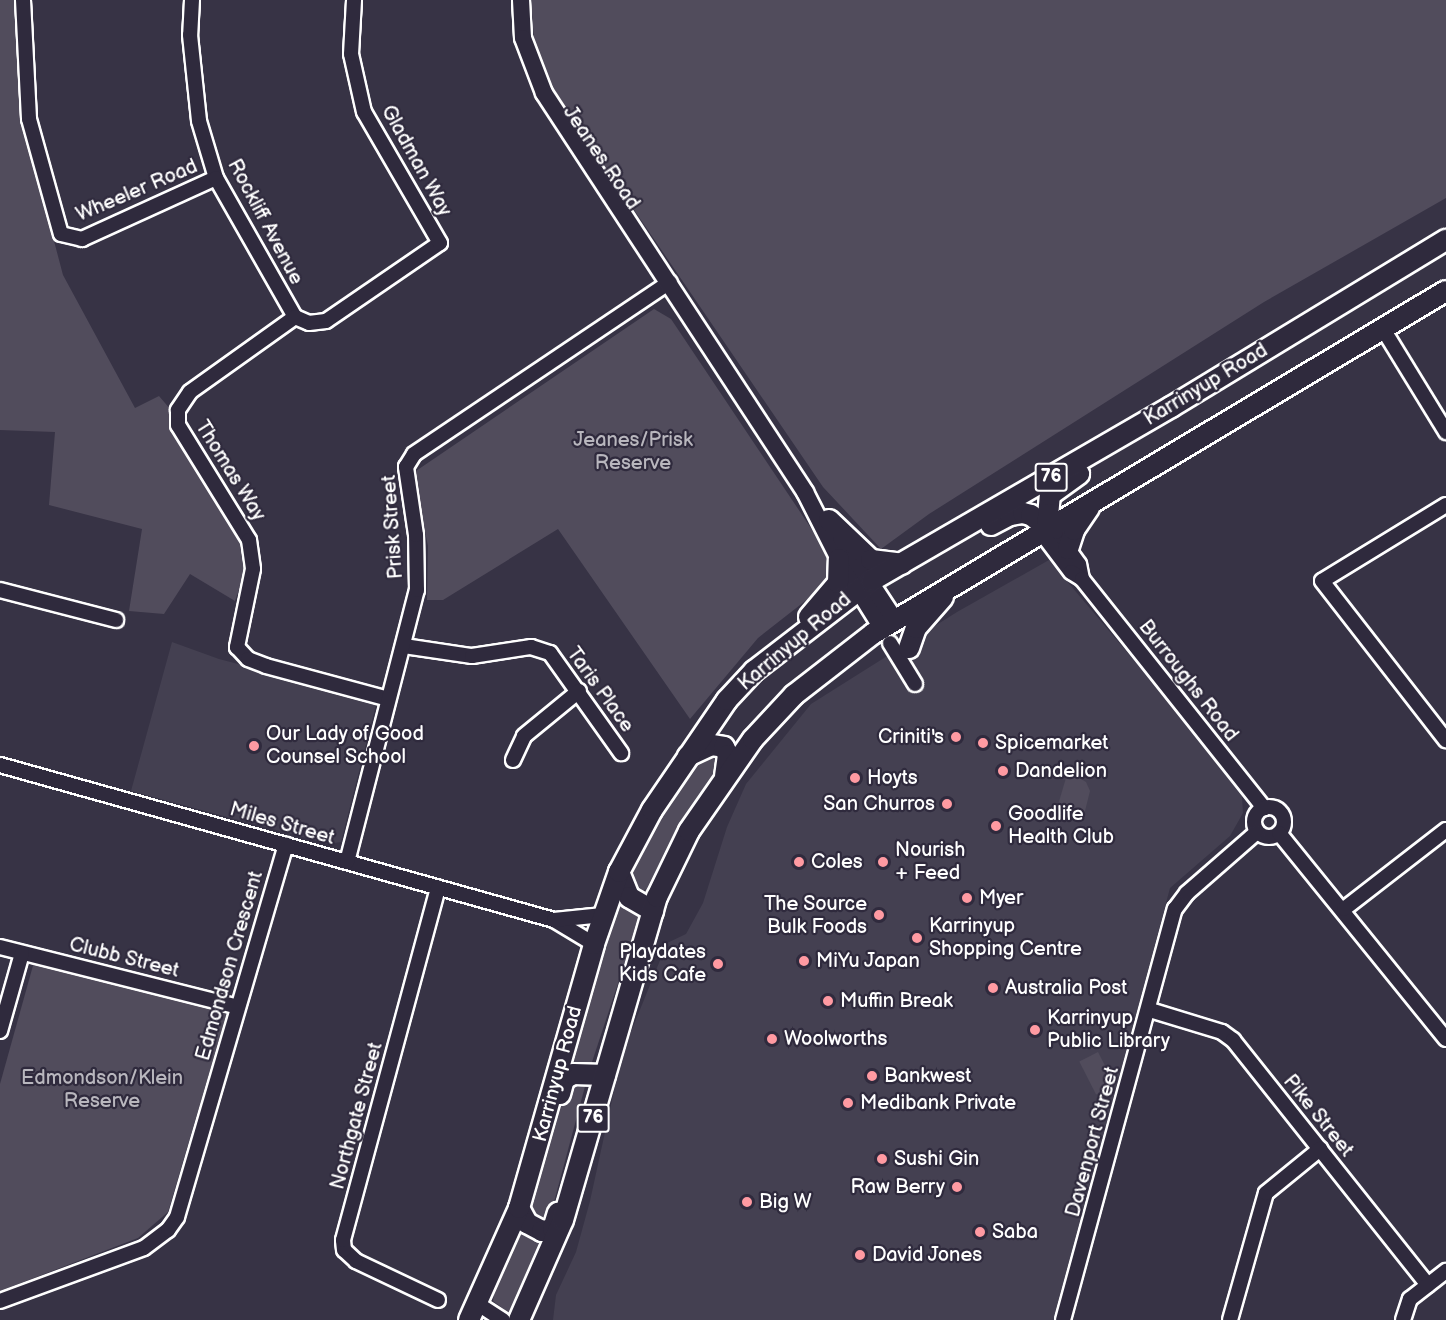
<!DOCTYPE html>
<html>
<head>
<meta charset="utf-8">
<style>
	body { margin:0 }
	#map { position:relative; width:1446px; height:1320px; overflow:hidden; background:#373345; font-family:"Balsamiq Sans",sans-serif }
	div>[style] { position:absolute }
	.built>* { inset:0; background:#444051 }
	.green>* { inset:0; background:#514c5c; transform-origin:0 0 }
	.roads { filter:drop-shadow(2px 0 #fff) drop-shadow(-2px 0 #fff) drop-shadow(0 2px #fff) drop-shadow(0 -2px #fff) }
	.minor>* { height:14px; margin:-7px; padding:0 7px; transform-origin:7px; border-radius:7px; background:#2f2a3d }
	.minor>.ring { margin:-7px; padding:0; box-sizing:content-box; background:none; border:14px solid #2f2a3d; border-radius:50% }
	.major>* { height:16px; margin:-8px; padding:0 8px; transform-origin:8px; border-radius:8px; background:#2f2a3d }
	.highway>* { height:20px; margin:-10px; padding:0 10px; transform-origin:10px; border-radius:10px; background:#2f2a3d }
	.dots>* { width:16px; height:16px; translate:-50% -50%; box-sizing:border-box; border:3px solid #2f2a3d; border-radius:50% }
	span { translate:-50% -50%; white-space:nowrap; text-align:center; line-height:1.15; -webkit-text-stroke:4.5px #2f2a3d; paint-order:stroke }
	.shield-label span { padding:2px 4px; background:#2f2a3d; border:2px solid; border-radius:4px; -webkit-text-stroke-width:0 }
	.shield-label { font-size:18px; color:#fff; font-weight:700 }
	.street-label { font-size:20px; color:#fff }
	.park-label { font-size:20px; color:#b9b7be }
	.poi-label { font-size:20px; color:#fff }
	.left { translate:0 -50%; text-align:left }
	.right { translate:-100% -50%; text-align:right }
</style>
</head>
<body>
<div id="map">
	<div class="built">
		<div style="clip-path:polygon(1049px 560px,1233px 777px,1242px 796px,1243px 813px,1230px 836px,1170px 888px,1055px 1320px,553px 1320px,556px 1295px,576px 1252px,590px 1201px,622px 1054px,667px 943px,686px 934px,703px 903px,727px 827px,746px 784px,811px 704px,957px 612px)"></div>
		<div style="clip-path:polygon(172px 642px,219px 659px,377px 701px,341px 842px,328px 844px,131px 791px)"></div>
	</div>
	<div class="green">
		<div style="clip-path:polygon(0 0,15px 0,22px 120px,63px 275px,135px 408px,159px 396px,171px 410px,169px 425px,236px 530px,247px 567px,235px 601px,190px 574px,164px 614px,129px 611px,142px 529px,49px 505px,55px 432px,0 430px)"></div>
		<div style="clip-path:polygon(531px 0,1446px 0,1446px 198px,1264px 302px,929px 514px,881px 549px,823px 487px,553px 91px,535px 54px)"></div>
		<div style="clip-path:polygon(654px 309px,671px 319px,841px 573px,758px 638px,690px 719px,558px 529px,443px 600px,427px 600px,428px 546px,413px 473px)"></div>
		<div style="clip-path:polygon(711px 751px,720px 756px,722px 766px,694px 804px,648px 888px,637px 894px,627px 868px,692px 761px)"></div>
		<div style="clip-path:polygon(1068px 771px,1086px 782px,1090px 791px,1084px 815px,1078px 819px,1058px 805px)"></div>
		<div style="clip-path:polygon(614px 900px,641px 914px,591px 1065px,565px 1069px)"></div>
		<div style="clip-path:polygon(34px 962px,227px 1013px,168px 1212px,138px 1238px,0 1291px,0 1084px)"></div>
		<div style="left:1098px;top:1052px;width:37px;height:21px;rotate:63deg"></div>
		<div style="clip-path:polygon(587px 1079px,550px 1217px,509px 1313px,493px 1301px,496px 1282px,568px 1081px)"></div>
	</div>
	<div class="roads">
		<div class="minor">
			<div style="left:23px;top:0;width:119px;rotate:87.1deg"></div>
			<div style="left:29px;top:119px;width:119px;rotate:74.5deg"></div>
			<div style="left:61px;top:234px;width:22px;rotate:13deg"></div>
			<div style="left:82px;top:239px;width:147px;rotate:-24.5deg"></div>
			<div style="left:192px;top:0;width:35px;rotate:93deg"></div>
			<div style="left:190px;top:35px;width:86px;rotate:84deg"></div>
			<div style="left:199px;top:121px;width:59px;rotate:73.4deg"></div>
			<div style="left:216px;top:178px;width:160px;rotate:60.4deg"></div>
			<div style="left:295px;top:317px;width:129px;rotate:144.5deg"></div>
			<div style="left:190px;top:392px;width:22px;rotate:124deg"></div>
			<div style="left:178px;top:410px;width:15px;rotate:90deg"></div>
			<div style="left:178px;top:425px;width:135px;rotate:58.3deg"></div>
			<div style="left:249px;top:540px;width:29px;rotate:82deg"></div>
			<div style="left:253px;top:569px;width:80px;rotate:101.6deg"></div>
			<div style="left:237px;top:647px;width:16px;rotate:47deg"></div>
			<div style="left:248px;top:659px;width:19px;rotate:21deg"></div>
			<div style="left:266px;top:666px;width:126px;rotate:15.1deg"></div>
			<div style="left:295px;top:317px;width:15px;rotate:23deg"></div>
			<div style="left:309px;top:323px;width:17px;rotate:-7deg"></div>
			<div style="left:326px;top:321px;width:138px;rotate:-34.4deg"></div>
			<div style="left:440px;top:243px;width:151px;rotate:-120.1deg"></div>
			<div style="left:364px;top:112px;width:59px;rotate:-102.6deg"></div>
			<div style="left:351px;top:54px;width:54px;rotate:-86.8deg"></div>
			<div style="left:1383px;top:329px;width:121px;rotate:58.5deg"></div>
			<div style="left:1446px;top:505px;width:145px;rotate:148.5deg"></div>
			<div style="left:1322px;top:581px;width:202px;rotate:52.1deg"></div>
			<div style="left:1082px;top:579px;width:15px;rotate:-101deg"></div>
			<div style="left:1079px;top:564px;width:39px;rotate:-126deg"></div>
			<div style="left:1056px;top:532px;width:10px;rotate:-156deg"></div>
			<div style="left:1047px;top:528px;width:11px;rotate:95deg"></div>
			<div style="left:1046px;top:539px;width:41px;rotate:52.9deg"></div>
			<div style="left:1071px;top:572px;width:13px;rotate:32deg"></div>
			<div style="left:1082px;top:579px;width:293px;rotate:51.5deg"></div>
			<div style="left:0;top:590px;width:120px;rotate:14.5deg"></div>
			<div style="left:890px;top:643px;width:48px;rotate:58.6deg"></div>
			<div style="left:404px;top:646px;width:69px;rotate:8.4deg"></div>
			<div style="left:472px;top:656px;width:60px;rotate:-8.7deg"></div>
			<div style="left:531px;top:647px;width:20px;rotate:18deg"></div>
			<div style="left:550px;top:653px;width:123px;rotate:54.6deg"></div>
			<div style="left:513px;top:760px;width:26px;rotate:-65deg"></div>
			<div style="left:524px;top:736px;width:71px;rotate:-39.3deg"></div>
			<div style="left:0;top:765px;width:575px;rotate:15.63deg"></div>
			<div style="left:554px;top:920px;width:47px;rotate:31deg"></div>
			<div class="ring" style="left:1254px;top:807px;width:16px;height:16px"></div>
			<div style="left:1279px;top:833px;width:265px;rotate:51deg"></div>
			<div style="left:347px;top:862px;width:281px;rotate:-75.6deg"></div>
			<div style="left:417px;top:590px;width:55px;rotate:-91deg"></div>
			<div style="left:416px;top:535px;width:69px;rotate:-98.4deg"></div>
			<div style="left:406px;top:467px;width:15px;rotate:-58deg"></div>
			<div style="left:414px;top:454px;width:308px;rotate:-33.9deg"></div>
			<div style="left:1344px;top:909px;width:129px;rotate:-37.8deg"></div>
			<div style="left:554px;top:920px;width:49px;rotate:-5.8deg"></div>
			<div style="left:0;top:947px;width:245px;rotate:14.1deg"></div>
			<div style="left:1150px;top:1010px;width:75px;rotate:17deg"></div>
			<div style="left:1222px;top:1032px;width:14px;rotate:36deg"></div>
			<div style="left:1233px;top:1040px;width:313px;rotate:51.5deg"></div>
			<div style="left:0;top:1031px;width:81px;rotate:-74.2deg"></div>
			<div style="left:438px;top:1300px;width:91px;rotate:-154.6deg"></div>
			<div style="left:356px;top:1261px;width:16px;rotate:-137deg"></div>
			<div style="left:344px;top:1250px;width:10px;rotate:-96deg"></div>
			<div style="left:343px;top:1240px;width:365px;rotate:-74.9deg"></div>
			<div style="left:0;top:1301px;width:153px;rotate:-20.2deg"></div>
			<div style="left:144px;top:1248px;width:30px;rotate:-37deg"></div>
			<div style="left:168px;top:1230px;width:16px;rotate:-55deg"></div>
			<div style="left:177px;top:1217px;width:388px;rotate:-73.7deg"></div>
			<div style="left:478px;top:1304px;width:30px;rotate:33deg"></div>
			<div style="left:1063px;top:1320px;width:426px;rotate:-74.8deg"></div>
			<div style="left:1175px;top:909px;width:20px;rotate:-53deg"></div>
			<div style="left:1187px;top:893px;width:93px;rotate:-41.1deg"></div>
			<div style="left:1230px;top:1320px;width:132px;rotate:-74.2deg"></div>
			<div style="left:1266px;top:1193px;width:70px;rotate:-39.2deg"></div>
			<div style="left:1403px;top:1320px;width:22px;rotate:-72deg"></div>
			<div style="left:1410px;top:1299px;width:46px;rotate:-37.9deg"></div>
		</div>
		<div class="major">
			<div style="left:521px;top:0;width:38px;rotate:87deg"></div>
			<div style="left:523px;top:38px;width:59px;rotate:69.1deg"></div>
			<div style="left:544px;top:93px;width:477px;rotate:56.8deg"></div>
			<div style="left:805px;top:492px;width:75px;rotate:63.1deg"></div>
			<div style="left:839px;top:559px;width:81px;rotate:58.1deg"></div>
			<div style="left:841px;top:538px;width:98px;rotate:56.6deg"></div>
		</div>
		<div class="highway">
			<div style="left:829px;top:520px;width:58px;rotate:43.6deg"></div>
			<div style="left:871px;top:560px;width:31px;rotate:7deg"></div>
			<div style="left:991px;top:525px;width:21px;rotate:-28deg"></div>
			<div style="left:1010px;top:515px;width:13px;rotate:-9deg"></div>
			<div style="left:1023px;top:513px;width:8px;rotate:14deg"></div>
			<div style="left:1031px;top:515px;width:21px;rotate:39deg"></div>
			<div style="left:1047px;top:528px;width:33px;rotate:-85deg"></div>
			<div style="left:1050px;top:495px;width:36px;rotate:-36deg"></div>
			<div style="left:1068px;top:549px;width:20px;rotate:-72deg"></div>
			<div style="left:1074px;top:530px;width:27px;rotate:-56deg"></div>
			<div style="left:809px;top:617px;width:45px;rotate:-49.5deg"></div>
			<div style="left:838px;top:583px;width:24px;rotate:-88deg"></div>
			<div style="left:909px;top:648px;width:21px;rotate:-71deg"></div>
			<div style="left:916px;top:628px;width:41px;rotate:-48.9deg"></div>
			<div style="left:688px;top:756px;width:26px;rotate:-25deg"></div>
			<div style="left:712px;top:745px;width:12px;rotate:9deg"></div>
			<div style="left:724px;top:747px;width:9px;rotate:63deg"></div>
			<div style="left:728px;top:755px;width:21px;rotate:98deg"></div>
			<div style="left:619px;top:872px;width:27px;rotate:68deg"></div>
			<div style="left:629px;top:897px;width:28px;rotate:30deg"></div>
			<div style="left:560px;top:1094px;width:16px;rotate:-75deg"></div>
			<div style="left:564px;top:1079px;width:10px;rotate:-29deg"></div>
			<div style="left:573px;top:1074px;width:32px;rotate:2deg"></div>
			<div style="left:519px;top:1208px;width:17px;rotate:62deg"></div>
			<div style="left:527px;top:1223px;width:17px;rotate:28deg"></div>
			<div style="left:542px;top:1231px;width:11px;rotate:-10deg"></div>
			<div style="left:553px;top:1229px;width:17px;rotate:-73deg"></div>
			<div style="left:469px;top:1320px;width:123px;rotate:-65.9deg"></div>
			<div style="left:519px;top:1208px;width:274px;rotate:-74.1deg"></div>
			<div style="left:594px;top:944px;width:76px;rotate:-70.9deg"></div>
			<div style="left:619px;top:872px;width:70px;rotate:-62deg"></div>
			<div style="left:652px;top:810px;width:133px;rotate:-55.7deg"></div>
			<div style="left:727px;top:700px;width:40px;rotate:-47deg"></div>
			<div style="left:754px;top:671px;width:148px;rotate:-37.6deg"></div>
			<div style="left:871px;top:581px;width:347px;rotate:-30.1deg"></div>
			<div style="left:1171px;top:407px;width:322px;rotate:-31.3deg"></div>
			<div style="left:519px;top:1320px;width:109px;rotate:-66.3deg"></div>
			<div style="left:563px;top:1220px;width:336px;rotate:-73.8deg"></div>
			<div style="left:657px;top:897px;width:73px;rotate:-64.1deg"></div>
			<div style="left:689px;top:831px;width:112px;rotate:-55.2deg"></div>
			<div style="left:753px;top:739px;width:60px;rotate:-47deg"></div>
			<div style="left:794px;top:695px;width:101px;rotate:-37.8deg"></div>
			<div style="left:874px;top:633px;width:666px;rotate:-30.88deg"></div>
		</div>
	</div>
	<div class="dots">
		<div style="left:956px;top:737px;background:#ff9aa2"></div>
		<div style="left:983px;top:743px;background:#ff9aa2"></div>
		<div style="left:254px;top:746px;background:#ff9aa2"></div>
		<div style="left:1003px;top:771px;background:#ff9aa2"></div>
		<div style="left:855px;top:778px;background:#ff9aa2"></div>
		<div style="left:947px;top:804px;background:#ff9aa2"></div>
		<div style="left:996px;top:826px;background:#ff9aa2"></div>
		<div style="left:799px;top:862px;background:#ff9aa2"></div>
		<div style="left:883px;top:862px;background:#ff9aa2"></div>
		<div style="left:967px;top:898px;background:#ff9aa2"></div>
		<div style="left:879px;top:915px;background:#ff9aa2"></div>
		<div style="left:917px;top:938px;background:#ff9aa2"></div>
		<div style="left:804px;top:961px;background:#ff9aa2"></div>
		<div style="left:718px;top:964px;background:#ff9aa2"></div>
		<div style="left:993px;top:988px;background:#ff9aa2"></div>
		<div style="left:828px;top:1001px;background:#ff9aa2"></div>
		<div style="left:1035px;top:1030px;background:#ff9aa2"></div>
		<div style="left:772px;top:1039px;background:#ff9aa2"></div>
		<div style="left:872px;top:1076px;background:#ff9aa2"></div>
		<div style="left:848px;top:1103px;background:#ff9aa2"></div>
		<div style="left:882px;top:1159px;background:#ff9aa2"></div>
		<div style="left:957px;top:1187px;background:#ff9aa2"></div>
		<div style="left:747px;top:1202px;background:#ff9aa2"></div>
		<div style="left:980px;top:1232px;background:#ff9aa2"></div>
		<div style="left:860px;top:1255px;background:#ff9aa2"></div>
	</div>
	<div class="shield-label">
		<span style="left:1051px;top:477px">76</span>
		<span style="left:593px;top:1118px">76</span>
	</div>
	<div class="street-label">
		<span style="left:601px;top:158px;rotate:56deg">Jeanes Road</span>
		<span style="left:416px;top:161px;rotate:61deg">Gladman Way</span>
		<span style="left:137px;top:191px;rotate:-23deg">Wheeler Road</span>
		<span style="left:265px;top:222px;rotate:62deg">Rockliff Avenue</span>
		<span style="left:1206px;top:385px;rotate:-31deg">Karrinyup Road</span>
		<span style="left:230px;top:471px;rotate:58deg">Thomas Way</span>
		<span style="left:393px;top:527px;rotate:-94deg">Prisk Street</span>
		<span style="left:795px;top:642px;rotate:-40deg">Karrinyup Road</span>
		<span style="left:1188px;top:681px;rotate:52deg">Burroughs Road</span>
		<span style="left:600px;top:690px;rotate:54deg">Taris Place</span>
		<span style="left:282px;top:824px;rotate:16deg">Miles Street</span>
		<span style="left:124px;top:958px;rotate:14deg">Clubb Street</span>
		<span style="left:230px;top:966px;rotate:-74deg">Edmondson Crescent</span>
		<span style="left:558px;top:1074px;rotate:-75deg">Karrinyup Road</span>
		<span style="left:357px;top:1116px;rotate:-75deg">Northgate Street</span>
		<span style="left:1318px;top:1116px;rotate:51deg">Pike Street</span>
		<span style="left:1093px;top:1142px;rotate:-75deg">Davenport Street</span>
	</div>
	<div class="park-label">
		<span style="left:633px;top:452px">Jeanes/Prisk<br>Reserve</span>
		<span style="left:102px;top:1090px">Edmondson/Klein<br>Reserve</span>
	</div>
	<div class="poi-label">
		<span class="left" style="left:266px;top:746px">Our Lady of Good<br>Counsel School</span>
		<span class="right" style="left:944px;top:737px">Criniti's</span>
		<span class="left" style="left:995px;top:743px">Spicemarket</span>
		<span class="left" style="left:1015px;top:771px">Dandelion</span>
		<span class="left" style="left:867px;top:778px">Hoyts</span>
		<span class="right" style="left:935px;top:804px">San Churros</span>
		<span class="left" style="left:1008px;top:826px">Goodlife<br>Health Club</span>
		<span class="left" style="left:895px;top:862px">Nourish<br>+ Feed</span>
		<span class="left" style="left:811px;top:862px">Coles</span>
		<span class="left" style="left:979px;top:898px">Myer</span>
		<span class="right" style="left:867px;top:916px">The Source<br>Bulk Foods</span>
		<span class="left" style="left:929px;top:938px">Karrinyup<br>Shopping Centre</span>
		<span class="right" style="left:706px;top:964px">Playdates<br>Kids Cafe</span>
		<span class="left" style="left:816px;top:961px">MiYu Japan</span>
		<span class="left" style="left:1005px;top:988px">Australia Post</span>
		<span class="left" style="left:840px;top:1001px">Muffin Break</span>
		<span class="left" style="left:1047px;top:1030px">Karrinyup<br>Public Library</span>
		<span class="left" style="left:784px;top:1039px">Woolworths</span>
		<span class="left" style="left:884px;top:1076px">Bankwest</span>
		<span class="left" style="left:860px;top:1103px">Medibank Private</span>
		<span class="left" style="left:894px;top:1159px">Sushi Gin</span>
		<span class="right" style="left:945px;top:1187px">Raw Berry</span>
		<span class="left" style="left:759px;top:1202px">Big W</span>
		<span class="left" style="left:992px;top:1232px">Saba</span>
		<span class="left" style="left:872px;top:1255px">David Jones</span>
	</div>
</div>
</body>
</html>
